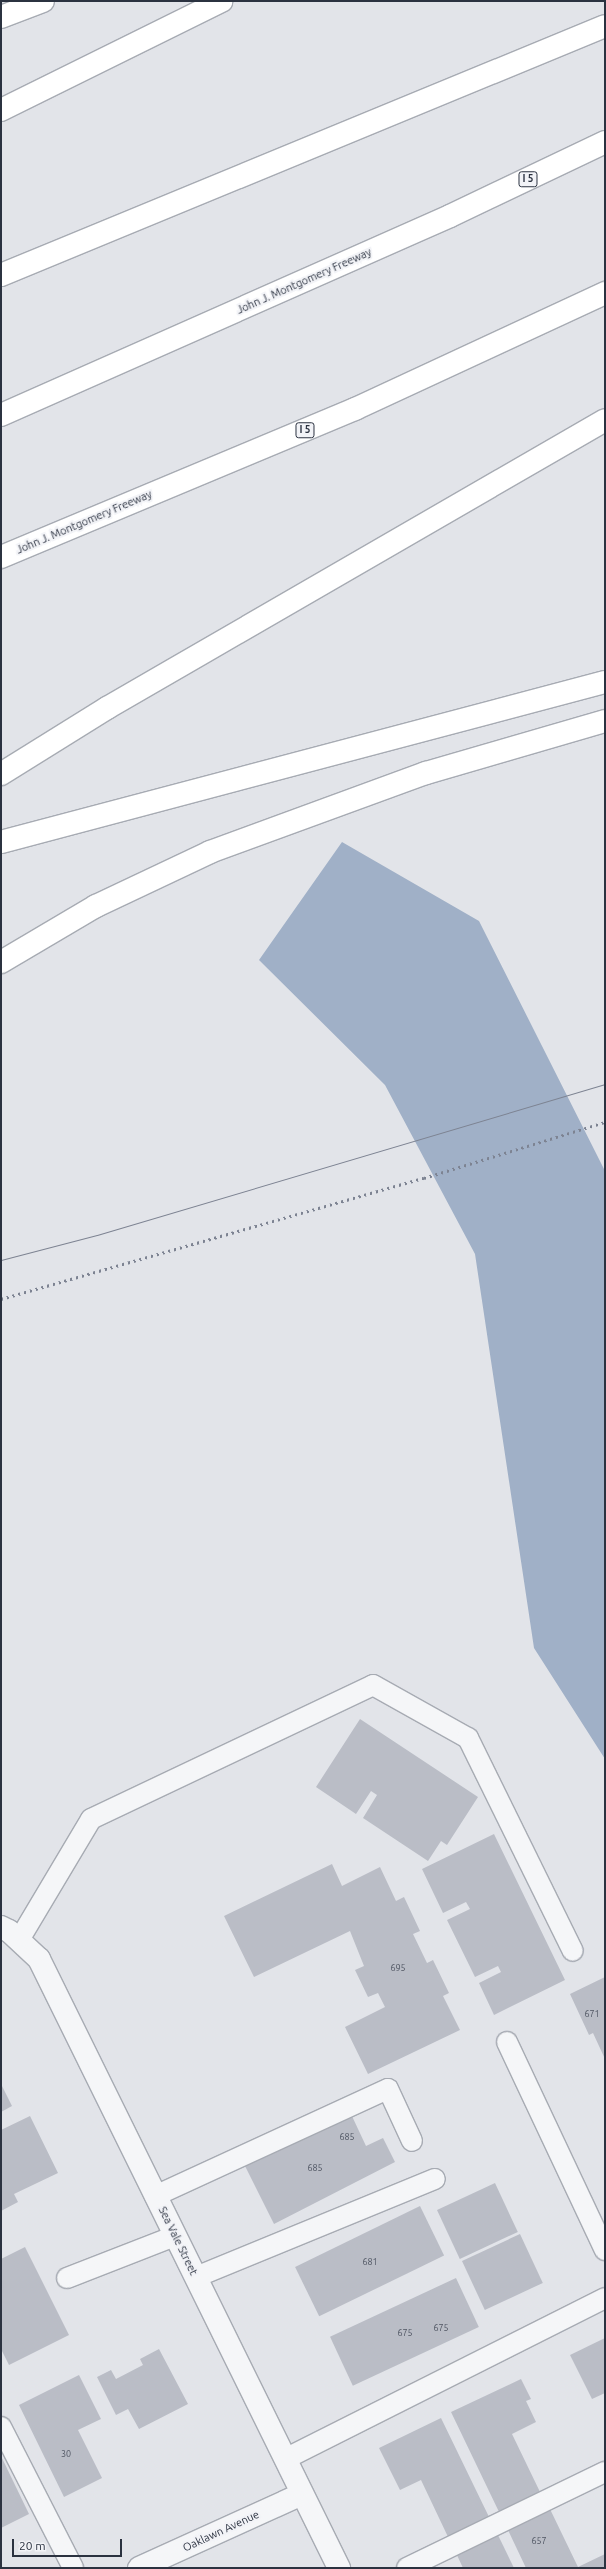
<!DOCTYPE html>
<html>
<head>
<meta charset="utf-8">
<style>
	body { margin:0 }
	#map { position:relative; width:606px; height:2569px; overflow:hidden; background:#e2e4e9; font-family:Ubuntu,sans-serif }
	div>[style] { position:absolute }
	.water>* { inset:0; background:#a0b0c7 }
	.building>* { inset:0; background:#babdc6; transform-origin:0 0 }
	.roads { filter:drop-shadow(1px 0 #a7abb3) drop-shadow(-1px 0 #a7abb3) drop-shadow(0 1px #a7abb3) drop-shadow(0 -1px #a7abb3) }
	.service>* { height:20px; margin:-10px; padding:0 10px; transform-origin:10px; border-radius:10px; background:#f5f6f8 }
	.minor>* { height:22px; margin:-11px; padding:0 11px; transform-origin:11px; border-radius:11px; background:#f5f6f8 }
	.motorway>* { height:22px; margin:-11px; padding:0 11px; transform-origin:11px; border-radius:11px; background:#fff }
	.tram>* { height:1px; margin:-0.5px; padding:0 0.5px; transform-origin:0.5px; border-radius:0.5px; background:#7d8392 }
	.rail>* { height:3px; margin-top:-1.5px; transform-origin:0; background:repeating-linear-gradient(90deg,#7d8392 0 2px,transparent 0 6px) }
	span { translate:-50% -50%; white-space:nowrap; text-align:center; line-height:1.15; -webkit-text-stroke:4px #f2f3f7; paint-order:stroke }
	.number-label { font-size:9px; color:#4f5562 }
	.number-label span { -webkit-text-stroke-width:0 }
	.shield-label span { padding:1px 3px; background:#f2f3f7; border:1px solid; border-radius:3px; -webkit-text-stroke-width:0 }
	.shield-label { font-size:10px; color:#2b3240; font-weight:700 }
	.street-label { font-size:11px; color:#2b3240 }
	.frame { position:absolute; inset:0; border:2px solid #2b3240; pointer-events:none }
	.scale { position:absolute; left:12px; top:2539px; width:110px; height:18px; box-sizing:border-box; border:2px solid #2b3240; border-top:0; padding-left:5px; font-size:12px; line-height:14px; white-space:nowrap; color:#2b3240; -webkit-text-stroke:3px #f2f3f7; paint-order:stroke }
</style>
</head>
<body>
<div id="map">
	<div class="water">
		<div style="clip-path:polygon(342px 842px,479px 921px,605px 1171px,605px 1759px,534px 1648px,475px 1254px,385px 1085px,259px 960px)"></div>
	</div>
	<div class="building">
		<div style="clip-path:polygon(360px 1719px,478px 1797px,447px 1845px,441px 1841px,428px 1861px,363px 1818px,377px 1795px,371px 1791px,356px 1814px,316px 1787px)"></div>
		<div style="clip-path:polygon(494px 1834px,565px 1980px,494px 2015px,479px 1983px,501px 1972px,498px 1966px,475px 1977px,447px 1920px,470px 1909px,466px 1902px,443px 1913px,422px 1869px)"></div>
		<div style="clip-path:polygon(332px 1864px,342px 1886px,380px 1867px,396px 1901px,404px 1897px,420px 1931px,413px 1934px,427px 1963px,433px 1960px,449px 1993px,443px 1996px,460px 2030px,368px 2074px,345px 2027px,385px 2007px,378px 1993px,368px 1997px,355px 1970px,364px 1966px,350px 1931px,254px 1977px,224px 1916px)"></div>
		<div style="clip-path:polygon(605px 1977px,605px 2059px,593px 2033px,589px 2035px,570px 1994px)"></div>
		<div style="clip-path:polygon(1px 2084px,12px 2106px,1px 2112px)"></div>
		<div style="clip-path:polygon(351px 2114px,366px 2146px,383px 2138px,395px 2162px,274px 2224px,245px 2166px)"></div>
		<div style="clip-path:polygon(30px 2116px,58px 2173px,14px 2194px,18px 2202px,1px 2211px,1px 2130px)"></div>
		<div style="left:495px;top:2183px;width:54px;height:64px;rotate:65deg"></div>
		<div style="left:420px;top:2206px;width:55px;height:139px;rotate:64deg"></div>
		<div style="left:520px;top:2234px;width:54px;height:64px;rotate:65deg"></div>
		<div style="clip-path:polygon(25px 2247px,69px 2335px,9px 2365px,1px 2349px,1px 2259px)"></div>
		<div style="left:456px;top:2278px;width:54px;height:139px;rotate:65deg"></div>
		<div style="clip-path:polygon(605px 2338px,605px 2393px,592px 2399px,570px 2355px)"></div>
		<div style="clip-path:polygon(159px 2349px,188px 2404px,139px 2429px,128px 2409px,116px 2415px,97px 2377px,111px 2370px,116px 2379px,143px 2365px,140px 2359px)"></div>
		<div style="clip-path:polygon(79px 2375px,101px 2419px,78px 2430px,102px 2478px,64px 2497px,19px 2405px)"></div>
		<div style="clip-path:polygon(521px 2379px,531px 2399px,526px 2401px,536px 2422px,512px 2434px,541px 2494px,500px 2514px,451px 2412px)"></div>
		<div style="clip-path:polygon(441px 2418px,490px 2519px,449px 2539px,421px 2480px,400px 2490px,379px 2448px)"></div>
		<div style="clip-path:polygon(1px 2456px,29px 2514px,1px 2528px)"></div>
		<div style="clip-path:polygon(549px 2507px,578px 2567px,605px 2554px,605px 2568px,526px 2568px,507px 2528px)"></div>
		<div style="clip-path:polygon(497px 2533px,514px 2568px,463px 2568px,456px 2553px)"></div>
	</div>
	<div class="roads">
		<div class="service">
			<div style="left:19px;top:1940px;width:141px;rotate:-59.2deg"></div>
			<div style="left:91px;top:1819px;width:312px;rotate:-25.4deg"></div>
			<div style="left:373px;top:1685px;width:109px;rotate:29.2deg"></div>
			<div style="left:468px;top:1738px;width:237px;rotate:63.8deg"></div>
			<div style="left:507px;top:2042px;width:230px;rotate:64.8deg"></div>
			<div style="left:155px;top:2196px;width:256px;rotate:-24.7deg"></div>
			<div style="left:388px;top:2089px;width:57px;rotate:65.2deg"></div>
			<div style="left:196px;top:2277px;width:258px;rotate:-22.3deg"></div>
			<div style="left:67px;top:2278px;width:116px;rotate:-21.3deg"></div>
			<div style="left:1px;top:2427px;width:158px;rotate:62.9deg"></div>
			<div style="left:285px;top:2459px;width:358px;rotate:-26.7deg"></div>
			<div style="left:407px;top:2568px;width:220px;rotate:-25.9deg"></div>
		</div>
		<div class="minor">
			<div style="left:1px;top:1927px;width:9px;rotate:27deg"></div>
			<div style="left:9px;top:1931px;width:41px;rotate:43deg"></div>
			<div style="left:39px;top:1959px;width:679px;rotate:63.77deg"></div>
			<div style="left:139px;top:2568px;width:179px;rotate:-24.4deg"></div>
		</div>
		<div class="motorway">
			<div style="left:1px;top:17px;width:45px;rotate:-20.9deg"></div>
			<div style="left:1px;top:110px;width:246px;rotate:-26.3deg"></div>
			<div style="left:1px;top:275px;width:653px;rotate:-22.4deg"></div>
			<div style="left:1px;top:415px;width:491px;rotate:-23.9deg"></div>
			<div style="left:450px;top:216px;width:172px;rotate:-25.5deg"></div>
			<div style="left:1px;top:557px;width:384px;rotate:-22.7deg"></div>
			<div style="left:355px;top:409px;width:276px;rotate:-24.9deg"></div>
			<div style="left:1px;top:774px;width:125px;rotate:-31.9deg"></div>
			<div style="left:107px;top:708px;width:575px;rotate:-30.04deg"></div>
			<div style="left:1px;top:842px;width:625px;rotate:-14.84deg"></div>
			<div style="left:1px;top:962px;width:110px;rotate:-30.5deg"></div>
			<div style="left:96px;top:906px;width:126px;rotate:-25.3deg"></div>
			<div style="left:210px;top:852px;width:230px;rotate:-20.1deg"></div>
			<div style="left:426px;top:773px;width:186px;rotate:-16.2deg"></div>
		</div>
	</div>
	<div class="tram">
		<div style="left:1px;top:1260px;width:99px;rotate:-14.6deg"></div>
		<div style="left:97px;top:1235px;width:530px;rotate:-16.55deg"></div>
	</div>
	<div class="rail">
		<div style="left:1px;top:1299px;width:440px;rotate:-16deg"></div>
		<div style="left:424px;top:1178px;width:189px;rotate:-17.2deg"></div>
	</div>
	<div class="number-label">
		<span style="left:398px;top:1968px">695</span>
		<span style="left:592px;top:2014px">671</span>
		<span style="left:347px;top:2137px">685</span>
		<span style="left:315px;top:2168px">685</span>
		<span style="left:370px;top:2262px">681</span>
		<span style="left:441px;top:2328px">675</span>
		<span style="left:405px;top:2333px">675</span>
		<span style="left:66px;top:2454px">30</span>
		<span style="left:539px;top:2541px">657</span>
	</div>
	<div class="shield-label">
		<span style="left:528px;top:179px">I 5</span>
		<span style="left:305px;top:430px">I 5</span>
	</div>
	<div class="street-label">
		<span style="left:304px;top:281px;rotate:-24deg">John J. Montgomery Freeway</span>
		<span style="left:84px;top:522px;rotate:-23deg">John J. Montgomery Freeway</span>
		<span style="left:178px;top:2241px;rotate:64deg">Sea Vale Street</span>
		<span style="left:221px;top:2531px;rotate:-25deg">Oaklawn Avenue</span>
	</div>
	<div class="frame"></div>
	<div class="scale">20 m</div>
</div>
</body>
</html>
